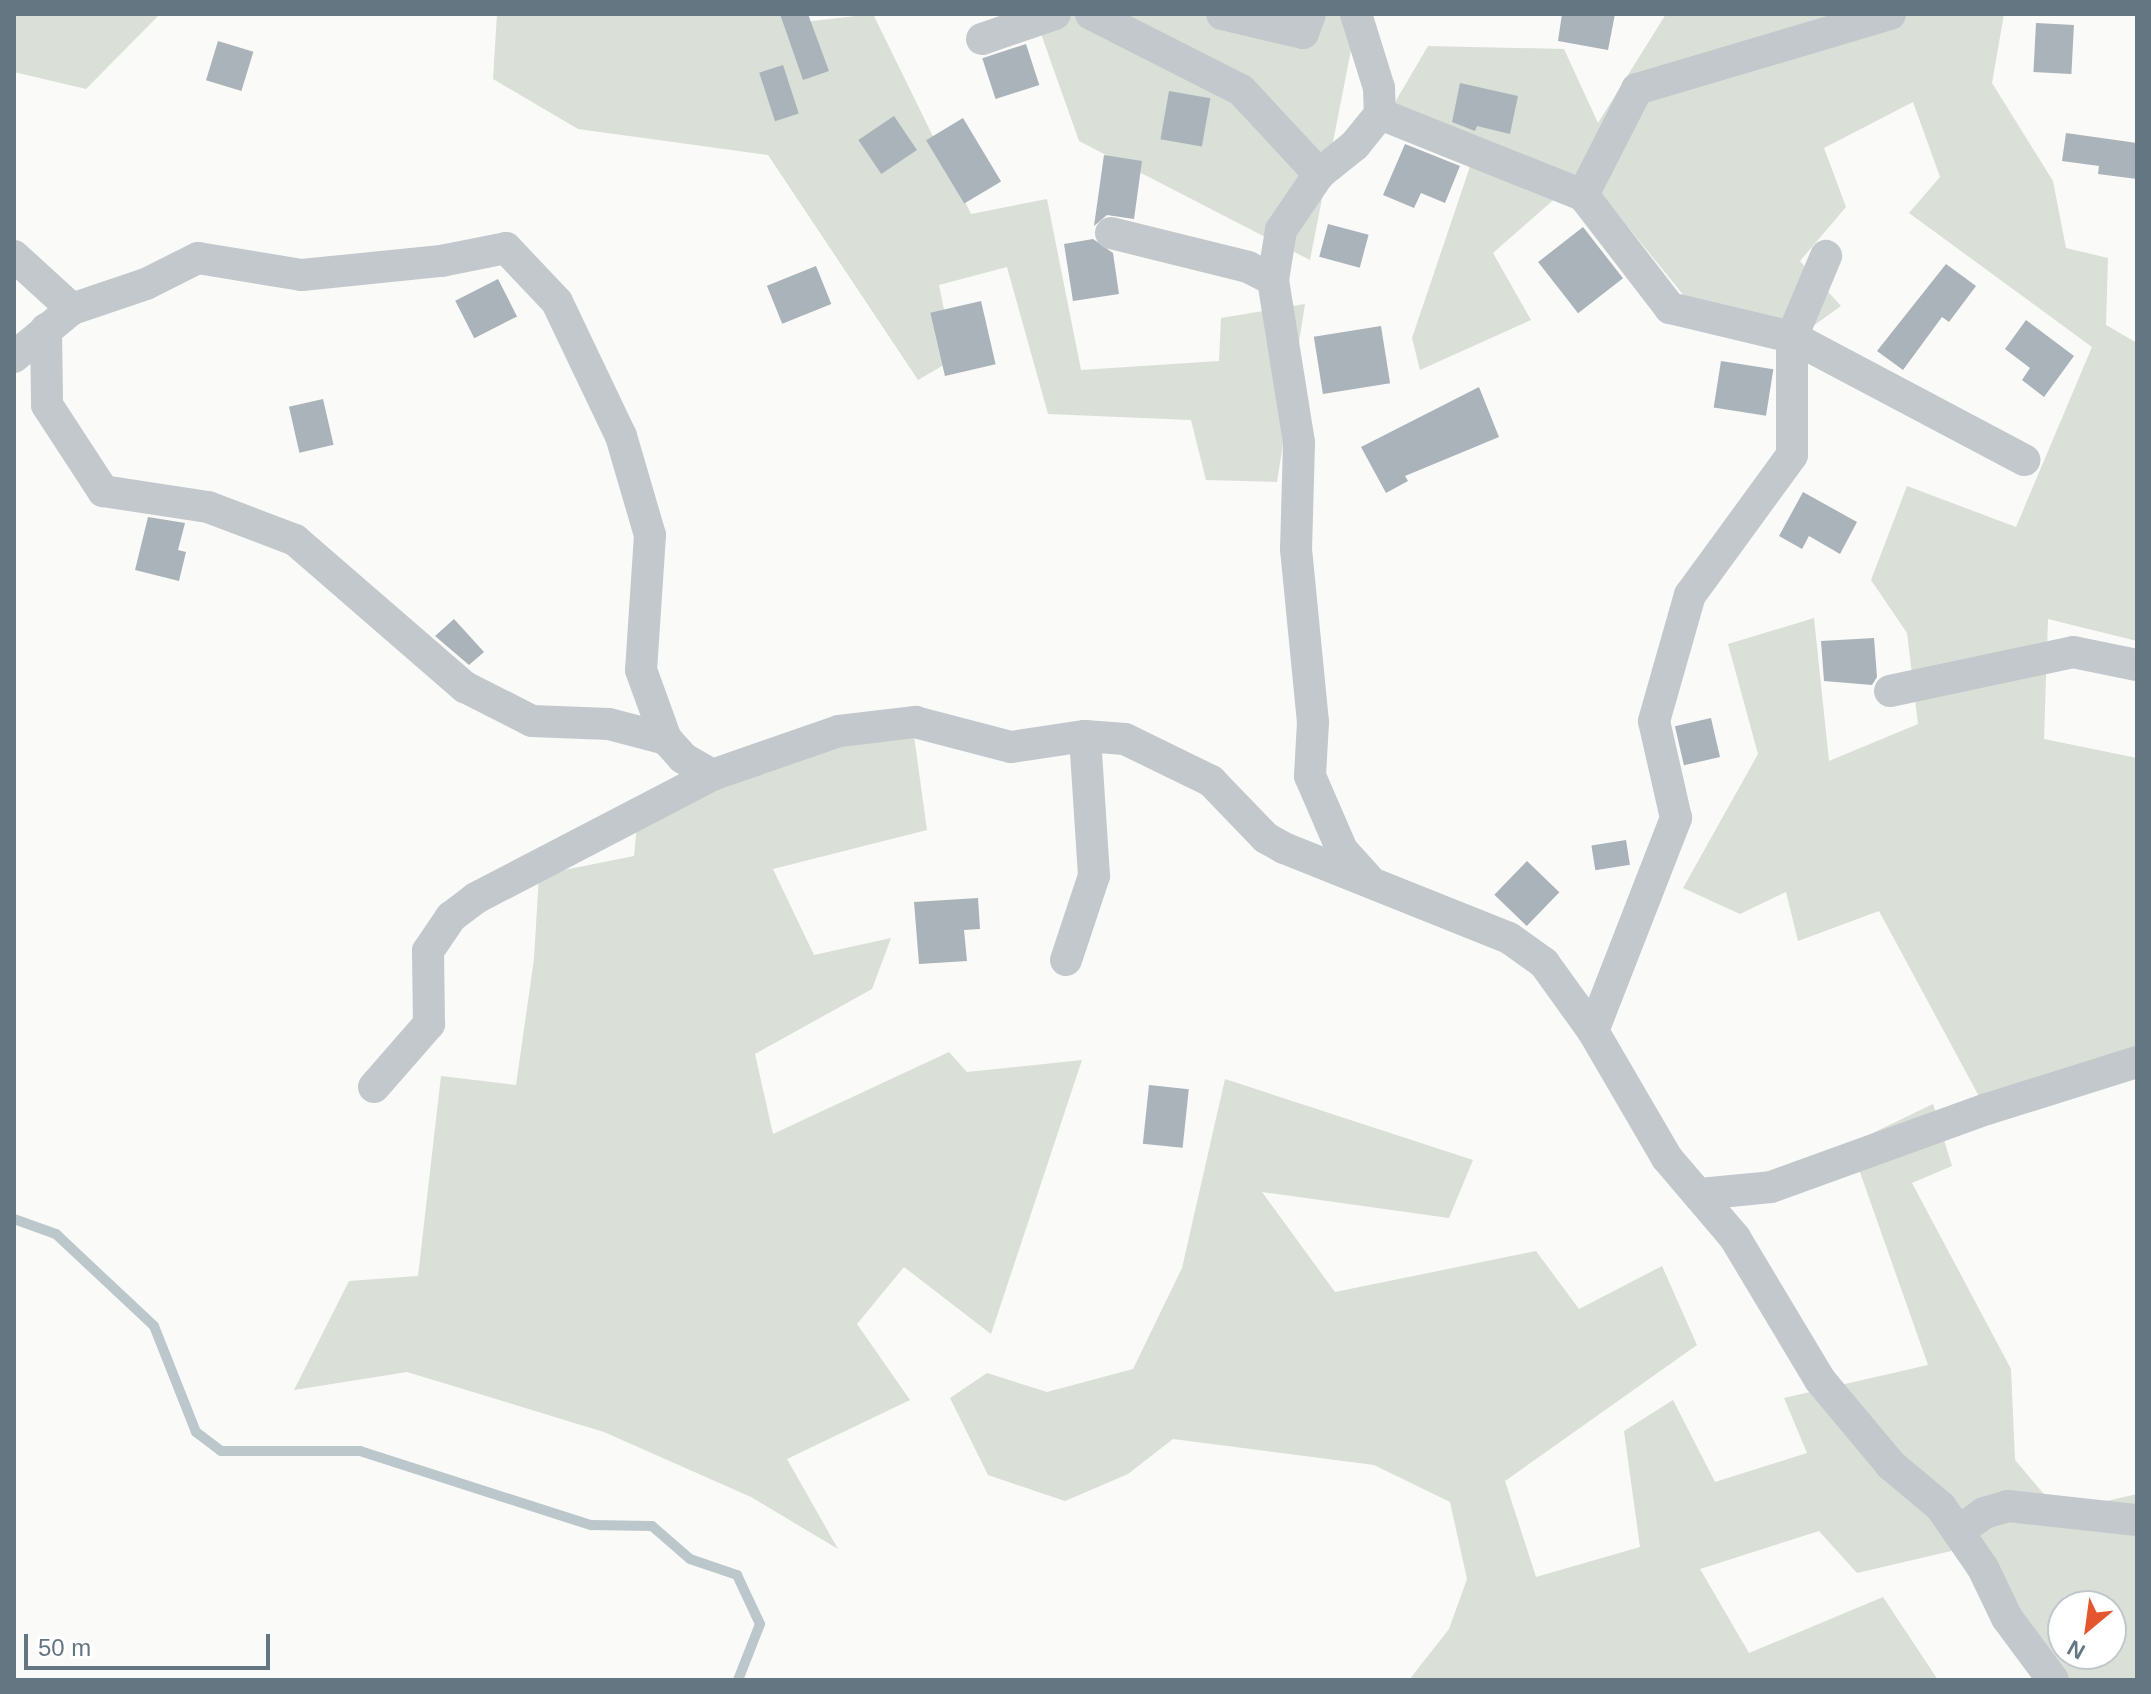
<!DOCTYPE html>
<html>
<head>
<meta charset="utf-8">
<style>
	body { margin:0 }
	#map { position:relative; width:2151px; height:1694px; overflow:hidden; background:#fafaf8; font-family:Arial,sans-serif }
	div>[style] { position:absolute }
	.green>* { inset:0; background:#dadfd7 }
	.stream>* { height:10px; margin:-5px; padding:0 5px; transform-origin:5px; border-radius:5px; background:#bbc7cb }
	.building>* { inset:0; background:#aab3b9; transform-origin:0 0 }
	.minor>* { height:32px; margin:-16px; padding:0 16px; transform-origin:16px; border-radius:16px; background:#c3c8cc }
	span { translate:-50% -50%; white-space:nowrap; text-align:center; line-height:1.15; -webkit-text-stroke:8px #fff; paint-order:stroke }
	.frame { position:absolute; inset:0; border:16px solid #657683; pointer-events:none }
	.north { position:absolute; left:2047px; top:1590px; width:80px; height:80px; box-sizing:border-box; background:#fff; border:2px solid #c1c8cd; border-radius:50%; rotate:209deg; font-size:22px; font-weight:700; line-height:32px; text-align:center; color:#657683 }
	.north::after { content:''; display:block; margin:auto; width:28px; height:36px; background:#e4572e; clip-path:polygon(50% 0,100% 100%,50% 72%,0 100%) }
	.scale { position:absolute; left:24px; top:1634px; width:246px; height:36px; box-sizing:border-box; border:4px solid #657683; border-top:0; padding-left:10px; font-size:24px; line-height:28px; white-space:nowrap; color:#657683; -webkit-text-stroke:6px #fff; paint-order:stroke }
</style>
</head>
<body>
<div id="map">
	<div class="green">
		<div style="clip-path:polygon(14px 14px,160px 14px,86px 89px,14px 72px)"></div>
		<div style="clip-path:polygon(497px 14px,789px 14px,795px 23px,873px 14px,971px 214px,1047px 199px,1081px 370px,1219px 361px,1221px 318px,1305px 304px,1277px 482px,1206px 480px,1191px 420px,1048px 414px,1007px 267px,939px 285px,954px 359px,918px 380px,768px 155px,578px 129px,493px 79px)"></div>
		<div style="clip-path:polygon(1034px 14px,1358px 14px,1310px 260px,1079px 141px)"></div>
		<div style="clip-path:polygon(1666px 14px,2004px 14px,1992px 83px,2053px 181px,2066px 248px,2108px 258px,2106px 325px,2137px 343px,2137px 641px,2048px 619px,2044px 739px,2137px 758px,2137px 1050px,1981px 1100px,1879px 911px,1798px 941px,1786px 892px,1740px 914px,1683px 888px,1758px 754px,1728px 644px,1814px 618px,1829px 761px,1918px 724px,1907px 633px,1871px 580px,1907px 486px,2016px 527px,2092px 347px,1909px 213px,1940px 177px,1913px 102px,1824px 148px,1846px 207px,1800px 261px,1841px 306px,1806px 331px,1694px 308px,1584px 173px,1493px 253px,1531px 320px,1420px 370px,1412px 338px,1480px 137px,1391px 109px,1428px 46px,1564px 49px,1598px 123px)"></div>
		<div style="clip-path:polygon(911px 714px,927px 830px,773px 869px,814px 955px,891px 938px,872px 989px,755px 1054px,773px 1134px,949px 1052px,967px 1072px,1082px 1060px,991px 1334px,904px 1267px,857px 1324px,910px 1400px,787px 1459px,838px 1549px,751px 1497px,604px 1432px,407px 1372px,294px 1390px,349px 1281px,418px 1276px,441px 1076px,516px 1085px,534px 959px,539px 875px,634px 856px,639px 803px)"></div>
		<div style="clip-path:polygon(evenodd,1225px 1079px,1473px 1160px,1449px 1218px,1262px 1192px,1335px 1292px,1536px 1251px,1579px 1309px,1662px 1266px,1697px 1345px,1505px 1481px,1536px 1577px,1640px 1547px,1624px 1431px,1673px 1400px,1715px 1482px,1807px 1453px,1784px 1398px,1928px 1365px,1850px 1144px,1933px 1104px,1952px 1166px,1912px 1183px,2011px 1369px,2015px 1460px,2059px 1512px,2137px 1494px,2137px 1680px,2043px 1680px,1964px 1548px,1857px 1573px,1819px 1531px,1700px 1569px,1749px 1653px,1883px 1597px,1938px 1680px,1409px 1680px,1449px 1629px,1467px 1579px,1450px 1502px,1374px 1465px,1173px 1439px,1128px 1474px,1065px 1501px,988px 1475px,950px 1398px,987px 1373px,1047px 1392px,1133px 1369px,1182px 1268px,1225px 1079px,2063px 1606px,2111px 1606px,2111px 1654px,2063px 1654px,2063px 1606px)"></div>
	</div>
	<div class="stream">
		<div style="left:14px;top:1219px;width:45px;rotate:19.7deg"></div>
		<div style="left:56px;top:1234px;width:134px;rotate:43.2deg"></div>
		<div style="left:154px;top:1326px;width:114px;rotate:68.4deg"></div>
		<div style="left:196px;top:1432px;width:31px;rotate:37deg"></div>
		<div style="left:221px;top:1451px;width:139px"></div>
		<div style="left:360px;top:1451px;width:243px;rotate:17.8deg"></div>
		<div style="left:591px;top:1525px;width:61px;rotate:0.9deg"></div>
		<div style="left:652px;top:1526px;width:50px;rotate:41deg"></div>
		<div style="left:690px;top:1559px;width:50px;rotate:18.8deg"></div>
		<div style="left:737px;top:1575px;width:54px;rotate:64.9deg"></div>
		<div style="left:760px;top:1624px;width:60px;rotate:111.4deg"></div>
	</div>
	<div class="building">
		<div style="clip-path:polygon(780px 14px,808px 14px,829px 71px,803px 80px)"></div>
		<div style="clip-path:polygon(1562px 14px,1615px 14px,1608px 50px,1558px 41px)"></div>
		<div style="left:2036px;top:23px;width:38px;height:49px;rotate:3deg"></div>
		<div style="left:218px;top:41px;width:37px;height:41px;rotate:17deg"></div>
		<div style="left:1026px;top:44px;width:43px;height:46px;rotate:72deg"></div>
		<div style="left:783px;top:65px;width:51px;height:25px;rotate:72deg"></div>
		<div style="clip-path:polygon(1460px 83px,1518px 96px,1510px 134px,1477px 126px,1475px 131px,1452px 122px)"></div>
		<div style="left:1169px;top:91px;width:42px;height:49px;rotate:10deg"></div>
		<div style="left:894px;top:116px;width:41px;height:43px;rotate:56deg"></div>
		<div style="left:963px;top:118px;width:74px;height:43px;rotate:59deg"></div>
		<div style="clip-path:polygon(2066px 133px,2137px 143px,2137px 179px,2098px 174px,2099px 166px,2062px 161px)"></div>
		<div style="clip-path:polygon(1405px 144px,1460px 166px,1445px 203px,1421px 193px,1414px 208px,1383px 195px)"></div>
		<div style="clip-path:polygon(1104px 155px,1142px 161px,1134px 219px,1107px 215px,1094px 226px)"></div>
		<div style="left:1328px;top:224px;width:42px;height:34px;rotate:15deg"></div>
		<div style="left:1583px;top:227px;width:65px;height:57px;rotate:52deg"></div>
		<div style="clip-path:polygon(1093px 239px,1113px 253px,1119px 294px,1073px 301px,1064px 244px)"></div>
		<div style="clip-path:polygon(1946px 264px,1976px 286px,1949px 322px,1942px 317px,1903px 370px,1877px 351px)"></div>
		<div style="left:816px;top:266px;width:41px;height:53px;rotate:68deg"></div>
		<div style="left:498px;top:279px;width:42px;height:48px;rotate:63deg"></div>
		<div style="left:981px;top:301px;width:65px;height:52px;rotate:77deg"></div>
		<div style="clip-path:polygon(2026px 320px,2074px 356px,2044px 397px,2022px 380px,2030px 368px,2005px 349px)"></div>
		<div style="left:1381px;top:326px;width:58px;height:68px;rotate:81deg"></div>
		<div style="left:1721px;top:361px;width:53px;height:47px;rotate:9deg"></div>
		<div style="clip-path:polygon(1479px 387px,1499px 437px,1405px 476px,1408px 481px,1386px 493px,1361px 447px)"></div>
		<div style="left:323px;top:399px;width:47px;height:35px;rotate:77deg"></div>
		<div style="clip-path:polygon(1803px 492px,1857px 522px,1840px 554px,1809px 536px,1802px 549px,1779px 536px)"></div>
		<div style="clip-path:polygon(148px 517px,185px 523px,178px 550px,186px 552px,179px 581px,135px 570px)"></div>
		<div style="clip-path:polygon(454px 619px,484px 652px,469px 665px,435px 636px)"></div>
		<div style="clip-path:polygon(1874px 638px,1877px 677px,1872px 685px,1824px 681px,1821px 641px)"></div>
		<div style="left:1711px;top:718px;width:40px;height:37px;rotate:77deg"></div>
		<div style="left:1626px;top:840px;width:25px;height:35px;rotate:81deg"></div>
		<div style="left:1527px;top:861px;width:45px;height:47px;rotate:44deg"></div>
		<div style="clip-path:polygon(978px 898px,980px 929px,964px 930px,967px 961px,919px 964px,914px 902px)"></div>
		<div style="left:1149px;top:1085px;width:40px;height:59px;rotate:6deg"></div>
	</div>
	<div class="minor">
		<div style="left:1091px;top:14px;width:168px;rotate:26.9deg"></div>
		<div style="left:1241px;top:90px;width:115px;rotate:47.1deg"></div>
		<div style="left:1222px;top:14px;width:83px;rotate:13.2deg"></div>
		<div style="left:1303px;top:33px;width:20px;rotate:-70deg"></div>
		<div style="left:1356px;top:14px;width:77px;rotate:72.7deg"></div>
		<div style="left:1379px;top:88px;width:26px;rotate:88deg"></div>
		<div style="left:1380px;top:114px;width:40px;rotate:129deg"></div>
		<div style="left:1355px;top:145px;width:46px;rotate:141.1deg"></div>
		<div style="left:1319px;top:174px;width:68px;rotate:124.2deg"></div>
		<div style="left:1281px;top:230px;width:51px;rotate:99.1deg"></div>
		<div style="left:1273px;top:280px;width:165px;rotate:80.9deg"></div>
		<div style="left:1299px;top:443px;width:106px;rotate:91.6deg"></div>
		<div style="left:1296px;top:549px;width:174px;rotate:84.4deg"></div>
		<div style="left:1313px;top:722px;width:54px;rotate:93.2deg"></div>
		<div style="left:1310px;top:776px;width:81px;rotate:66.6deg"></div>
		<div style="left:1342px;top:850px;width:38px;rotate:48deg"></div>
		<div style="left:982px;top:39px;width:77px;rotate:-18.9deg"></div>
		<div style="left:1380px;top:114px;width:219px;rotate:21.8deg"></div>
		<div style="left:1583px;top:195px;width:143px;rotate:52.4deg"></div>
		<div style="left:1670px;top:308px;width:125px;rotate:13.4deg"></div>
		<div style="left:1792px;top:337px;width:263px;rotate:27.9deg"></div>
		<div style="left:1583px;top:195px;width:119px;rotate:-63deg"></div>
		<div style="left:1637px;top:89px;width:264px;rotate:-16.5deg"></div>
		<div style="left:1111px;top:233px;width:141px;rotate:13.9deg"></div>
		<div style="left:1248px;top:267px;width:28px;rotate:27deg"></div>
		<div style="left:14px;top:256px;width:79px;rotate:42.4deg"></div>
		<div style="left:46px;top:329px;width:76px;rotate:89.2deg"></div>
		<div style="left:47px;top:405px;width:103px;rotate:56.9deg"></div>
		<div style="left:103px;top:491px;width:106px;rotate:8.7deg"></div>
		<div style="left:208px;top:507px;width:93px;rotate:20.8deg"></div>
		<div style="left:295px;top:540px;width:225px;rotate:40.9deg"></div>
		<div style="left:465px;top:687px;width:75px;rotate:26.9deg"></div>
		<div style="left:532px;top:721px;width:77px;rotate:2.2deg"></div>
		<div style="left:609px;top:724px;width:59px;rotate:14.7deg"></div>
		<div style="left:14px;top:357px;width:75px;rotate:-39.6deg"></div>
		<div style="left:72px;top:309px;width:78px;rotate:-18.7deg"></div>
		<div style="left:146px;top:284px;width:58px;rotate:-26.6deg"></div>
		<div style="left:198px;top:258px;width:105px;rotate:9.3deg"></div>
		<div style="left:302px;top:275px;width:140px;rotate:-5.8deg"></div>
		<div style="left:441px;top:261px;width:66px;rotate:-11.3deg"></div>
		<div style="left:506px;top:248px;width:74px;rotate:46.6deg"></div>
		<div style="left:557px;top:302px;width:148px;rotate:64.5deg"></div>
		<div style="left:621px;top:436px;width:103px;rotate:73.7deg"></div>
		<div style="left:650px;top:535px;width:135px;rotate:93.8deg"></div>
		<div style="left:641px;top:670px;width:73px;rotate:70.1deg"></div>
		<div style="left:666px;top:739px;width:25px;rotate:48deg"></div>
		<div style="left:683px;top:758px;width:34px;rotate:30deg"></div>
		<div style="left:1890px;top:691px;width:187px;rotate:-12deg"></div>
		<div style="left:2073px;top:652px;width:65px;rotate:11.5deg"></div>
		<div style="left:1066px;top:960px;width:89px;rotate:-71.6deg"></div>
		<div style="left:1094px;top:876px;width:140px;rotate:-93.7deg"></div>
		<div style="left:1593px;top:1031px;width:229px;rotate:-68.7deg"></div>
		<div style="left:1676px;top:818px;width:99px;rotate:-102.8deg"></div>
		<div style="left:1654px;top:721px;width:131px;rotate:-74.1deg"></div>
		<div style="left:1690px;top:595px;width:173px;rotate:-53.9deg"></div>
		<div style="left:1792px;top:455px;width:118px;rotate:-90deg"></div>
		<div style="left:1792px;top:337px;width:88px;rotate:-67.2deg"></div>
		<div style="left:374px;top:1087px;width:84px;rotate:-48.9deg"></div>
		<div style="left:429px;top:1024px;width:73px;rotate:-90.8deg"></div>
		<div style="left:428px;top:951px;width:41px;rotate:-55.9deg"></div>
		<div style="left:451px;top:917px;width:31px;rotate:-37deg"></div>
		<div style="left:476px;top:898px;width:266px;rotate:-27.5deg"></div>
		<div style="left:712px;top:775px;width:134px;rotate:-19.1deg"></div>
		<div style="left:839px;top:731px;width:77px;rotate:-6.8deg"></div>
		<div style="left:915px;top:722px;width:99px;rotate:14.6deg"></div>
		<div style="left:1011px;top:747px;width:75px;rotate:-8.5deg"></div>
		<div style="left:1085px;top:736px;width:40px;rotate:4.3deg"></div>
		<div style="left:1125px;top:739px;width:96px;rotate:26deg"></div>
		<div style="left:1211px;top:781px;width:79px;rotate:46deg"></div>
		<div style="left:1266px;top:838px;width:21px;rotate:29deg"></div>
		<div style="left:1284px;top:848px;width:242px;rotate:21.8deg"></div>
		<div style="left:1509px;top:938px;width:43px;rotate:35.5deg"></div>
		<div style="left:1544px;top:963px;width:84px;rotate:54.2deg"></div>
		<div style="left:1593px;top:1031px;width:147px;rotate:59.8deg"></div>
		<div style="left:1667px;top:1158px;width:105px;rotate:49.6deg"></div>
		<div style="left:1735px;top:1238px;width:165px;rotate:59.1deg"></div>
		<div style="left:1820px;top:1380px;width:111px;rotate:50.1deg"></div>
		<div style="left:1891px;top:1465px;width:65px;rotate:40deg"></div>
		<div style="left:1941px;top:1507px;width:74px;rotate:55.5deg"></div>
		<div style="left:1983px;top:1568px;width:55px;rotate:64.4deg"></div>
		<div style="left:2007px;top:1618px;width:77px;rotate:53.4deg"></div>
		<div style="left:1700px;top:1194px;width:71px;rotate:-5.6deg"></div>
		<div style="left:1771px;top:1187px;width:230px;rotate:-19.9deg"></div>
		<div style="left:1987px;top:1109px;width:157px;rotate:-17.4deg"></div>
		<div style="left:1958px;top:1532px;width:32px;rotate:-36deg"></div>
		<div style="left:1984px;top:1513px;width:25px;rotate:-16deg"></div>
		<div style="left:2008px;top:1506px;width:130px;rotate:6.2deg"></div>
	</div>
	<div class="frame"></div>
	<div class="north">N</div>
	<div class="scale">50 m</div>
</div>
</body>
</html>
